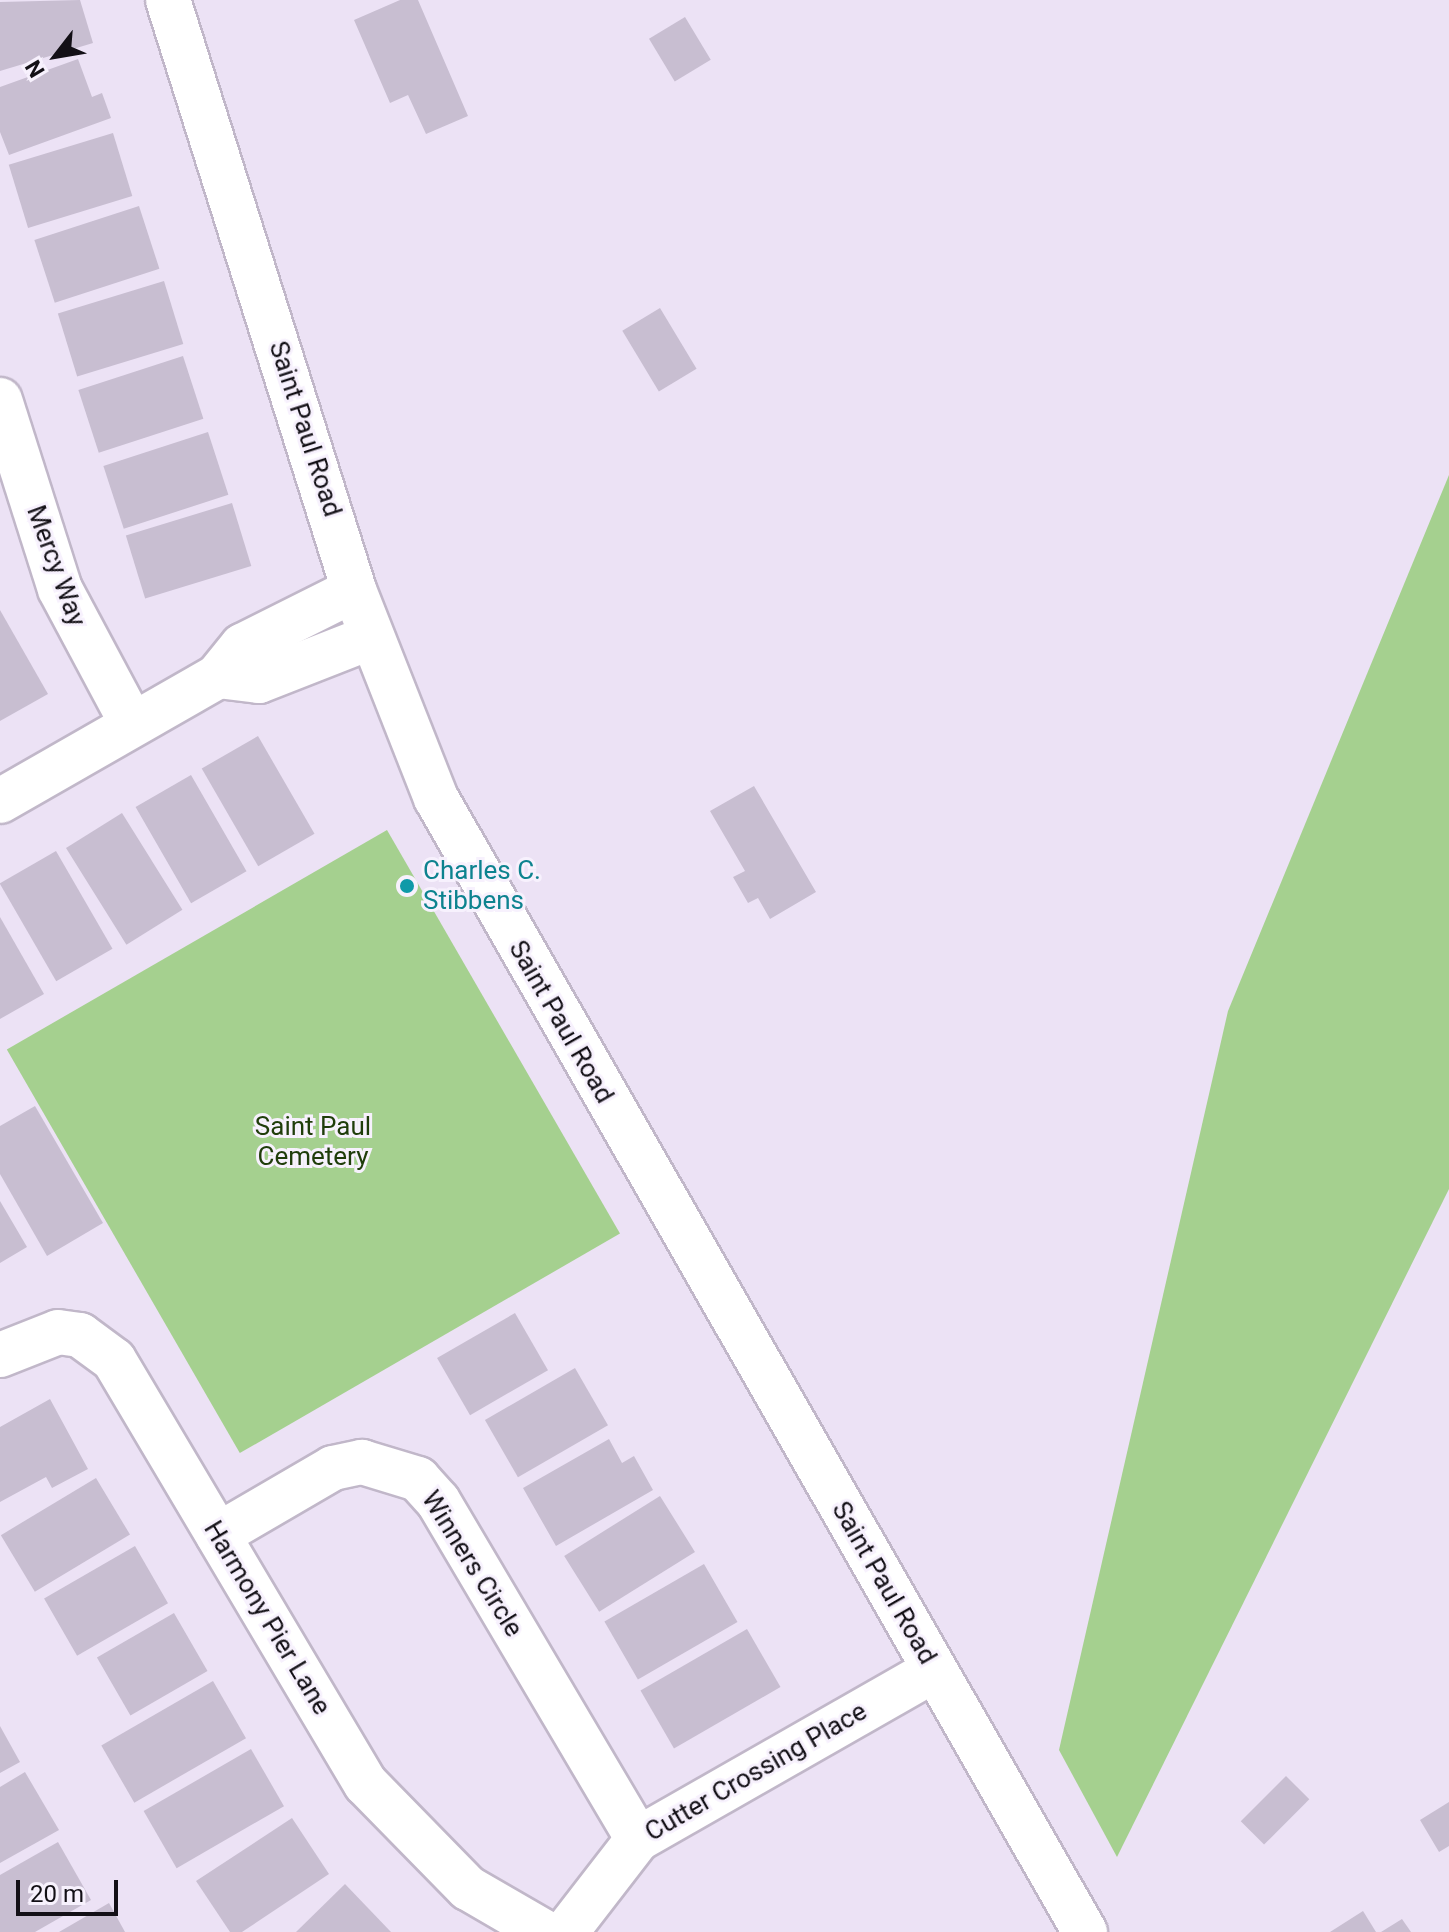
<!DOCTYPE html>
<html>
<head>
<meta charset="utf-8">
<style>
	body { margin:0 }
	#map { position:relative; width:1449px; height:1932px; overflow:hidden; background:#ece2f5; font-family:Roboto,sans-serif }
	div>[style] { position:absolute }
	.green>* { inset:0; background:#a5d08f; transform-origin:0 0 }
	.building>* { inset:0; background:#c8bed1; transform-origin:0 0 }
	.roads { filter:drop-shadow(2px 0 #c1b7c9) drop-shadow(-2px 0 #c1b7c9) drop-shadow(0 2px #c1b7c9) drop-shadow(0 -2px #c1b7c9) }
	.minor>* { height:44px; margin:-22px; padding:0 22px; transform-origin:22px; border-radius:22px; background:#fff }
	.dots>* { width:22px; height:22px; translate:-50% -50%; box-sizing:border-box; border:4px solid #f7f1fd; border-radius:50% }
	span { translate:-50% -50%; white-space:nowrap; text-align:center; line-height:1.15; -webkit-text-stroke:6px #f7f1fd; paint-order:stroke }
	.street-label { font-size:26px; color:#131016 }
	.culture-label { font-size:26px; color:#0d838f }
	.left { translate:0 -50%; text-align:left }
	.park-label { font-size:26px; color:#1f3d0a }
	.north { position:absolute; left:16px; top:16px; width:80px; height:80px; -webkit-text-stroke:6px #f7f1fd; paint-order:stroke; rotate:239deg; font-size:22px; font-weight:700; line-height:32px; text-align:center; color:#131016 }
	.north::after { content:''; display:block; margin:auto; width:28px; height:36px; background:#131016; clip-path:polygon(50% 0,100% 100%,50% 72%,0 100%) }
	.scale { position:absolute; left:16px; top:1880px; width:102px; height:36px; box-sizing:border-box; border:4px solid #131016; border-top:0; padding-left:10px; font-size:24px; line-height:28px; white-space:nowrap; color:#131016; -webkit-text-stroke:6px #f7f1fd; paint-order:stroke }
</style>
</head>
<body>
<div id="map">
	<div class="green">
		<div style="clip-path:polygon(1449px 475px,1449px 1189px,1117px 1857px,1059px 1750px,1228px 1011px)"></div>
		<div style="left:387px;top:830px;width:466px;height:439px;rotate:60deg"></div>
	</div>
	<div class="building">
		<div style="clip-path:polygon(80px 0,93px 43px,0 71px,0 2px)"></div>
		<div style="clip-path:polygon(400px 0,418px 0,468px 116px,426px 134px,408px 95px,390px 103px,354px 20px)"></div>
		<div style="left:685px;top:17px;width:50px;height:42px;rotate:59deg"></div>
		<div style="clip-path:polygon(78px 59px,92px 97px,102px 93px,111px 118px,9px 155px,0 132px,0 87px)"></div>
		<div style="left:113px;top:133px;width:66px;height:109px;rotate:73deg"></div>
		<div style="left:139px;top:206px;width:66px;height:110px;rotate:72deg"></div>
		<div style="left:164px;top:281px;width:66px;height:111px;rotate:73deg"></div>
		<div style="left:660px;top:308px;width:71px;height:44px;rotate:59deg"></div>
		<div style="left:183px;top:356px;width:66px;height:110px;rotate:72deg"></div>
		<div style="left:208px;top:432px;width:66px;height:110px;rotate:72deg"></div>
		<div style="left:232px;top:503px;width:66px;height:111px;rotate:73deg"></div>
		<div style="clip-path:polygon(0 610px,48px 694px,0 721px)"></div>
		<div style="left:258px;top:736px;width:113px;height:65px;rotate:60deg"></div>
		<div style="left:191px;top:775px;width:111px;height:64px;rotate:60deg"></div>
		<div style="clip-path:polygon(754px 786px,816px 892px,770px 919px,758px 898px,748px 903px,733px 877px,745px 871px,710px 811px)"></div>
		<div style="left:122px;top:813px;width:114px;height:66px;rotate:58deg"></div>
		<div style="left:56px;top:851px;width:113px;height:65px;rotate:60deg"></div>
		<div style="clip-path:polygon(0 917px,44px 994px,0 1019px)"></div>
		<div style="clip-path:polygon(35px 1106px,103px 1223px,47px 1256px,0 1174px,0 1126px)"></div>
		<div style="clip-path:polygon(0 1201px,27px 1247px,0 1263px)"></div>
		<div style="left:515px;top:1313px;width:66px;height:90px;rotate:60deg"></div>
		<div style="left:575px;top:1368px;width:66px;height:104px;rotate:60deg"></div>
		<div style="clip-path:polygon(50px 1399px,88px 1469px,52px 1488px,46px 1477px,0 1502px,0 1427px)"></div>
		<div style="clip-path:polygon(609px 1439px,622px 1463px,634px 1456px,653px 1490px,556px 1546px,523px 1488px)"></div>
		<div style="left:96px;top:1478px;width:66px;height:111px;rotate:59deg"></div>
		<div style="left:660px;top:1496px;width:66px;height:113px;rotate:58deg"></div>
		<div style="left:135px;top:1546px;width:66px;height:105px;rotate:60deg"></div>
		<div style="left:704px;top:1564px;width:67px;height:115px;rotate:60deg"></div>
		<div style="left:174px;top:1613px;width:67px;height:89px;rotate:60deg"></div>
		<div style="left:747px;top:1629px;width:67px;height:123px;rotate:60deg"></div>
		<div style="left:213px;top:1681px;width:66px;height:129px;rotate:60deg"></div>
		<div style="clip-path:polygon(0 1726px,20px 1762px,0 1773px)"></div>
		<div style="left:251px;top:1749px;width:66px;height:124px;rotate:60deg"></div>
		<div style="clip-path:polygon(25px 1772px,59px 1830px,0 1863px,0 1787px)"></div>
		<div style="left:1286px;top:1776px;width:33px;height:64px;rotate:45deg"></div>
		<div style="clip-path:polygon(1449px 1802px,1449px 1846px,1439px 1852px,1420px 1820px)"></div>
		<div style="clip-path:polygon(292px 1818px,329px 1874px,242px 1932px,230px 1932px,196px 1881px)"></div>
		<div style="clip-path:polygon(58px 1842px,91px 1900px,35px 1932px,0 1932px,0 1875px)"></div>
		<div style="clip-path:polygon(345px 1884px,391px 1932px,296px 1932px)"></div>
		<div style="clip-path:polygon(109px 1903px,125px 1932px,59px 1932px)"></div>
		<div style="clip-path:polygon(1363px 1911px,1376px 1932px,1330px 1932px)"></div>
		<div style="clip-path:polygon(1402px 1919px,1411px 1932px,1381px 1932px)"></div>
	</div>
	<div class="roads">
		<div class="minor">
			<div style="left:168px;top:0;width:619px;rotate:72.5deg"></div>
			<div style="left:354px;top:590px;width:224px;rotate:68.5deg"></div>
			<div style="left:436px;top:798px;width:1307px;rotate:60.22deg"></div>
			<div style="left:0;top:400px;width:198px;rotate:72.4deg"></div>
			<div style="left:60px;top:589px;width:153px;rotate:61.9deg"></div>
			<div style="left:354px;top:590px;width:125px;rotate:153.4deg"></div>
			<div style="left:242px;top:646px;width:38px;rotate:129deg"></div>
			<div style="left:218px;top:676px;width:41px;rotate:7deg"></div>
			<div style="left:259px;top:681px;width:120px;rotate:-21.4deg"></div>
			<div style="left:0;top:801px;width:251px;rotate:-29.8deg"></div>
			<div style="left:0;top:1355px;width:62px;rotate:-21.6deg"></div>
			<div style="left:58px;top:1332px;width:22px;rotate:8deg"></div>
			<div style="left:80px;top:1335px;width:42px;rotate:36.3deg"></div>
			<div style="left:114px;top:1360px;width:493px;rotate:59.3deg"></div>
			<div style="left:366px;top:1784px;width:146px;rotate:45.6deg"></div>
			<div style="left:468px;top:1888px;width:88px;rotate:30.1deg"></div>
			<div style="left:218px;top:1535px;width:133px;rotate:-30.2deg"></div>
			<div style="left:333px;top:1468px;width:30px;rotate:-12deg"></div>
			<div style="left:362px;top:1462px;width:59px;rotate:16.9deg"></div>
			<div style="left:418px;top:1479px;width:30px;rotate:48deg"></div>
			<div style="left:438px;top:1501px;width:393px;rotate:59.4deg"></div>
			<div style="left:566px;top:1932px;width:118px;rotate:-52.3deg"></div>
			<div style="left:638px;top:1839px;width:341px;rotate:-29.7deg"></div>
		</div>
	</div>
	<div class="dots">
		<div style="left:407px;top:886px;background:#0f9aa8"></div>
	</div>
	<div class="street-label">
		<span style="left:305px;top:429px;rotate:72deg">Saint Paul Road</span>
		<span style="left:56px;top:566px;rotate:70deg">Mercy Way</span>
		<span style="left:561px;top:1022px;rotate:60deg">Saint Paul Road</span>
		<span style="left:472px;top:1564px;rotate:58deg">Winners Circle</span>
		<span style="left:884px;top:1583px;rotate:60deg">Saint Paul Road</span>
		<span style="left:267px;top:1618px;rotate:59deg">Harmony Pier Lane</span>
		<span style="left:756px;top:1772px;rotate:-30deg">Cutter Crossing Place</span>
	</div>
	<div class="culture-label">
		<span class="left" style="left:423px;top:886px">Charles C.<br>Stibbens</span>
	</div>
	<div class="park-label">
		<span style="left:313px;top:1142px">Saint Paul<br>Cemetery</span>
	</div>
	<div class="north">N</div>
	<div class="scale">20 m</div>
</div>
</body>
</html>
